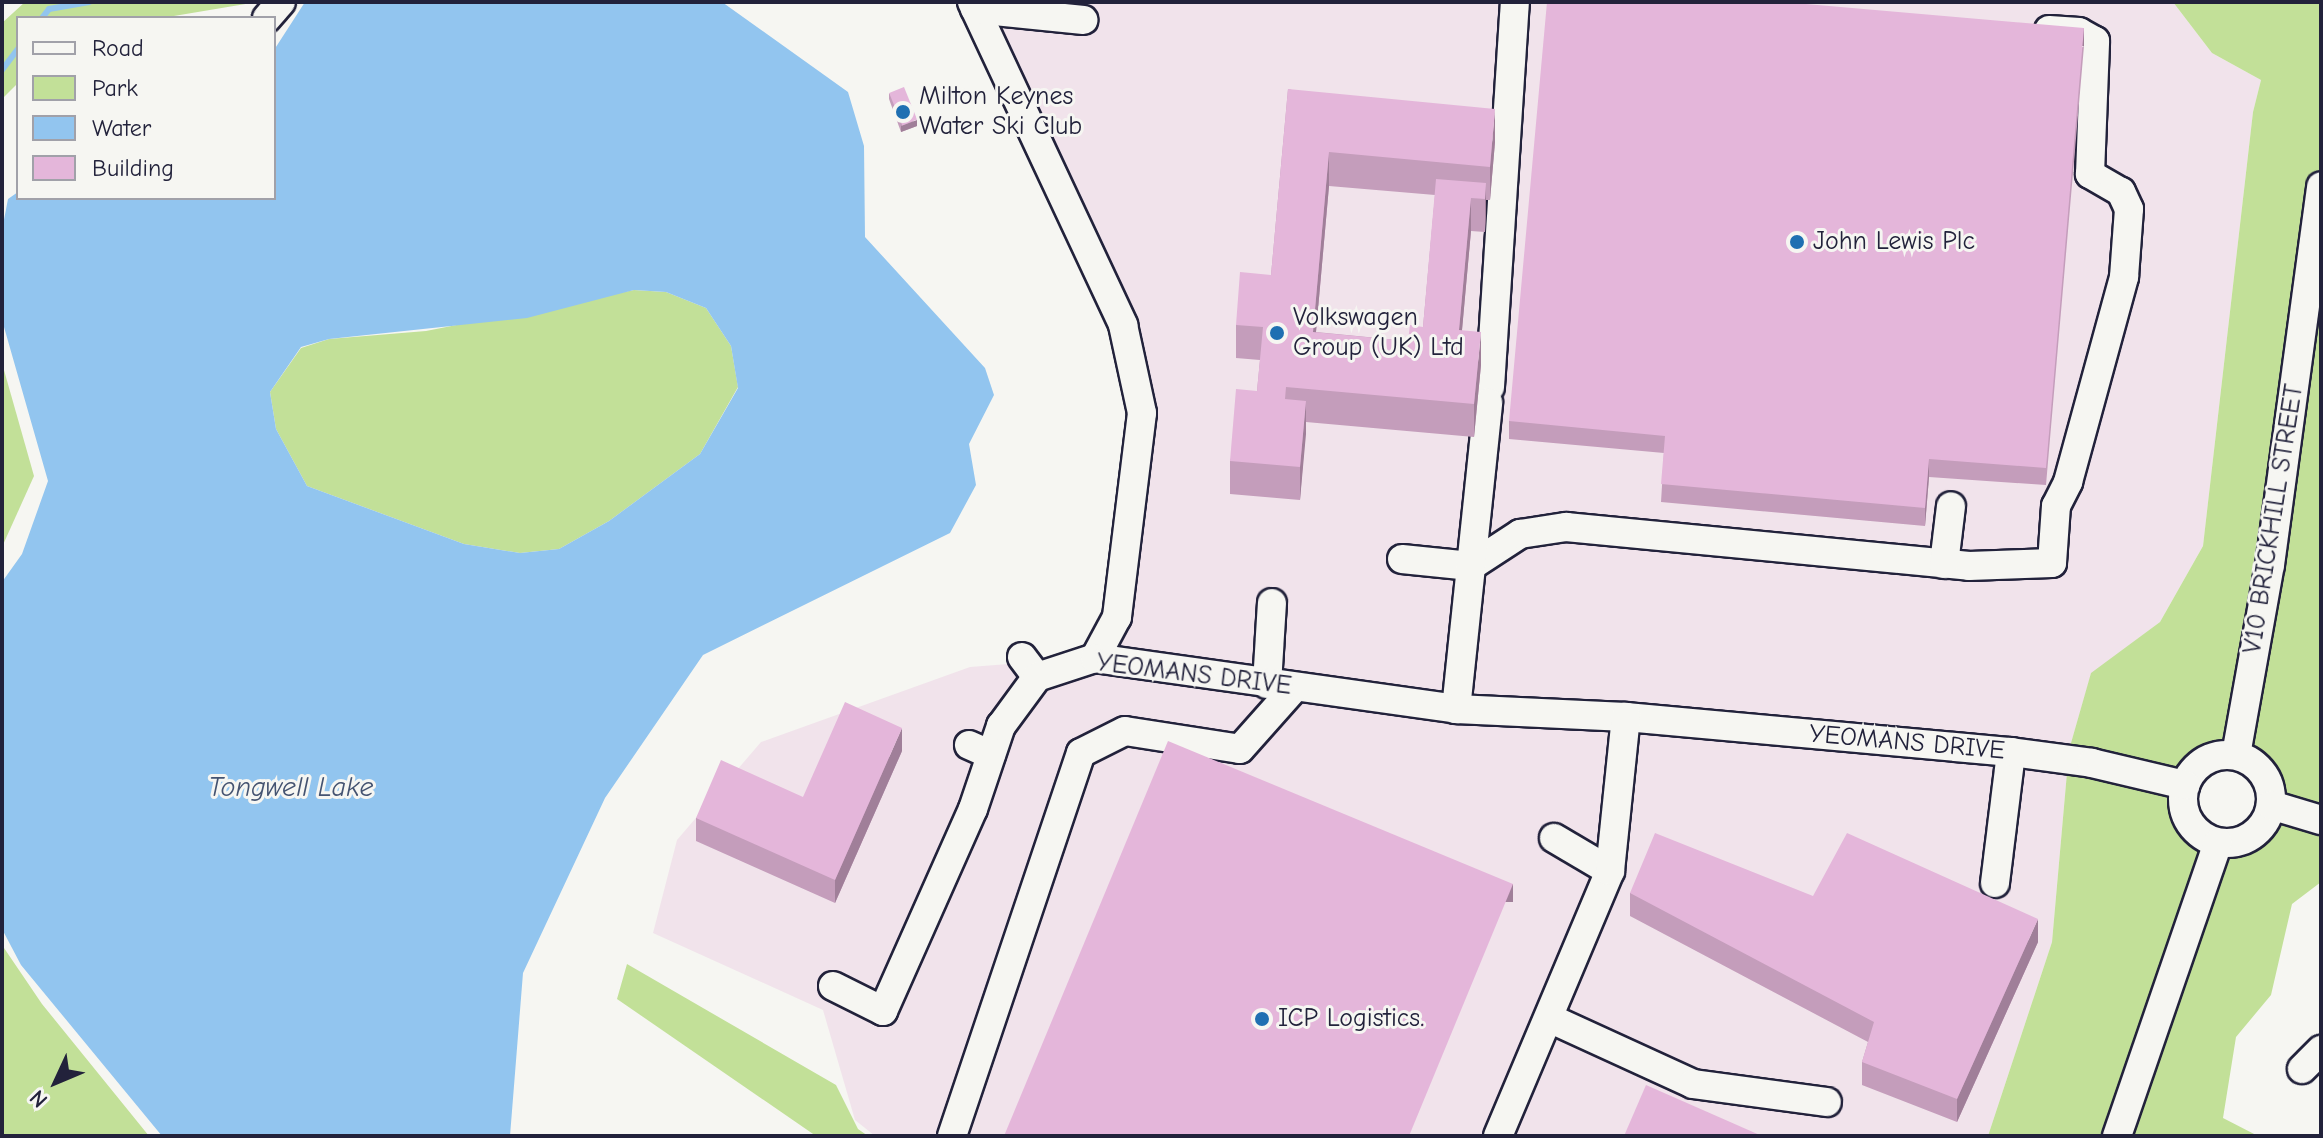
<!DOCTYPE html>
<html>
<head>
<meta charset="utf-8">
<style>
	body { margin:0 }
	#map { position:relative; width:2323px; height:1138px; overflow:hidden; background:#f6f6f2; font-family:"Comic Neue",sans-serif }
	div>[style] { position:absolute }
	.built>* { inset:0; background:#f1e3eb }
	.green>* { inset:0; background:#c2e098 }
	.water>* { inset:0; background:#92c5ef }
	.stream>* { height:6px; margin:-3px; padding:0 3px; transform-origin:3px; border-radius:3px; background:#92c5ef }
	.roads { filter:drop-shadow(2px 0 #22223b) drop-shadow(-2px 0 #22223b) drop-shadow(0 2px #22223b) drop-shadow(0 -2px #22223b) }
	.minor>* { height:28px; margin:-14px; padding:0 14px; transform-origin:14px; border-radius:14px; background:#f6f6f2 }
	.minor>.ring { margin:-14px; padding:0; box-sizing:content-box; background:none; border:28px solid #f6f6f2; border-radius:50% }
	.wall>* { inset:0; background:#c49dbb }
	.shaded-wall>* { inset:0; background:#a07f99; transform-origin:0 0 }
	.building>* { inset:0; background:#e4b6da; transform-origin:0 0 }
	.dots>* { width:22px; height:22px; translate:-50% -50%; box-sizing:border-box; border:4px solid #f6f6f2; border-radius:50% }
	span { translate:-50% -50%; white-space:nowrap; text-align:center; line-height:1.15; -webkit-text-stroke:6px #f6f6f2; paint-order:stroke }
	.poi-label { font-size:26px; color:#22223b }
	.left { translate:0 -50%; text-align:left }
	.street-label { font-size:26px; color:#22223b }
	.water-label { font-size:28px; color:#445371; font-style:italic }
	.frame { position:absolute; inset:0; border:4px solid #22223b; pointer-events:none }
	.legend { position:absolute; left:16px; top:16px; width:260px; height:184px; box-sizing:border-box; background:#f6f6f2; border:2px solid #a1a1a9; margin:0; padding:10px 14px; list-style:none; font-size:24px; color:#22223b }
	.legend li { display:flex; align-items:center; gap:16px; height:40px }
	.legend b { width:40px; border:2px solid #a1a1a9 }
	.north { position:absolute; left:16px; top:1042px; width:80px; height:80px; -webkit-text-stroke:6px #f6f6f2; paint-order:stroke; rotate:226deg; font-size:22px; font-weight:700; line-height:32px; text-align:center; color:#22223b }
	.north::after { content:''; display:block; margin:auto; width:28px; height:36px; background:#22223b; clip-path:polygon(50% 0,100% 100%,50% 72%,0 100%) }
</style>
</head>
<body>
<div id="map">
	<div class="built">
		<div style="clip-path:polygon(986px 2px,2173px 2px,2212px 53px,2261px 80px,2253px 112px,2203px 546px,2160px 622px,2091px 674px,2069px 750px,2052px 942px,1988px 1136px,875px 1136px,855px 1120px,823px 1010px,653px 933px,677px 840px,761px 742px,970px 667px,1095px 657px,1144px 416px)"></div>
	</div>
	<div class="green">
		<div style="clip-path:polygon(25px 2px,258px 2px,162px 18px,18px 18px,18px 83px,2px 99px,2px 23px)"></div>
		<div style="clip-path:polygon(evenodd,2173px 2px,2321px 2px,2321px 188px,2303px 329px,2321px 308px,2321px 882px,2292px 904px,2271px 995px,2236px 1037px,2223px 1118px,2258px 1136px,1988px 1136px,2052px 942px,2069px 750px,2091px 673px,2160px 622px,2203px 546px,2253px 112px,2261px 80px,2212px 53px,2173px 2px,2222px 755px,2252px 763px,2271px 791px,2266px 821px,2257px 832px,2231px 843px,2203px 836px,2188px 821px,2183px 805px,2185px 785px,2194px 769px,2222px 755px)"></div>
		<div style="clip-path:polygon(634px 290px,666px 292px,706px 308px,731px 346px,738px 387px,700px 454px,609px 521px,559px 549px,520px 553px,464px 544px,307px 486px,276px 429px,270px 392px,301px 348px,329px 339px,426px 331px)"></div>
		<div style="clip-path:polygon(2px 363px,34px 476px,2px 547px)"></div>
		<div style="clip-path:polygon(2px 945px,42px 1004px,149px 1136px,2px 1136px)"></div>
		<div style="clip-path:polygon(627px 964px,836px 1085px,858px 1129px,868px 1136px,816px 1136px,617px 999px)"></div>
	</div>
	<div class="water">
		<div style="clip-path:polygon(evenodd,305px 2px,722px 2px,848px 92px,864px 146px,865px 237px,985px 368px,994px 395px,969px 444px,976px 485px,950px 533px,703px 655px,605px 798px,523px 973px,510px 1136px,162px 1136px,21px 965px,2px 929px,2px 582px,22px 554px,48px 481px,2px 320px,2px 230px,8px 199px,18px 192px,18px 198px,274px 198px,274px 50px,305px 2px,634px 290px,666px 292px,706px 308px,731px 346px,738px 388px,700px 454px,609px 521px,559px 549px,520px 553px,464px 544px,307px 486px,276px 429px,270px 392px,301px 347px,329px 339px,527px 318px,634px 290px)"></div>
	</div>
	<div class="stream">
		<div style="left:42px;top:18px;width:11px;rotate:-52deg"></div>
		<div style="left:49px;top:9px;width:41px;rotate:-9.9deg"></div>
		<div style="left:2px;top:70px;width:26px;rotate:-53deg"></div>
	</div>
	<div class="roads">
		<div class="minor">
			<div style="left:972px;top:2px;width:357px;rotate:64.9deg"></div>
			<div style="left:1123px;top:325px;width:90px;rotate:77.8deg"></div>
			<div style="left:1142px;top:413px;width:206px;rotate:97deg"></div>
			<div style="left:1117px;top:617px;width:47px;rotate:118.2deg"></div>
			<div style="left:975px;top:9px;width:109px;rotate:5.8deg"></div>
			<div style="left:267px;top:18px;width:21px;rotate:-49deg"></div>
			<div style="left:1490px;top:387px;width:386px;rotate:-86.3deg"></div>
			<div style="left:1402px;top:559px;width:69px;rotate:5.8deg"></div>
			<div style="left:1471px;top:566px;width:59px;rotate:-33.1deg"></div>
			<div style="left:1520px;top:534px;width:47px;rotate:-8.7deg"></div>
			<div style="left:1566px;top:527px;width:405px;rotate:5.5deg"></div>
			<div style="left:1969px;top:566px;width:83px;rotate:-2.1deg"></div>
			<div style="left:2052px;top:563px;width:57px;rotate:-86deg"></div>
			<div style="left:2056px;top:506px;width:27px;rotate:-63deg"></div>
			<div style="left:2068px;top:482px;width:213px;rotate:-74.7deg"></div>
			<div style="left:2124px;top:277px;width:68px;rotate:-85.8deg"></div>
			<div style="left:2129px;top:209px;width:19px;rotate:-115deg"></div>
			<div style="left:2121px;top:192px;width:36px;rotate:-150deg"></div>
			<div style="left:2090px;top:174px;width:133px;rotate:-87.8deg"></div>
			<div style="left:2095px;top:41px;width:18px;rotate:-151deg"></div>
			<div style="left:2079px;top:32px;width:30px;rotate:-176deg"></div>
			<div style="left:1944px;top:564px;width:58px;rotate:-83.1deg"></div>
			<div style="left:1022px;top:657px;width:25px;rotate:53deg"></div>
			<div style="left:1267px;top:684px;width:81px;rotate:-86.5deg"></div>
			<div style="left:1456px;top:709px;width:308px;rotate:-84deg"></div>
			<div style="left:969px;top:745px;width:24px;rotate:24deg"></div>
			<div class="ring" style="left:2183px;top:755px;width:60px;height:60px"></div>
			<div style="left:2236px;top:755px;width:193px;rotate:-79.9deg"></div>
			<div style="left:2270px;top:565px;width:382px;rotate:-82.3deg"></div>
			<div style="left:2271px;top:805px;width:52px;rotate:16.7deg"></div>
			<div style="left:1554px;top:838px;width:65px;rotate:30.5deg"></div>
			<div style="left:1995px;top:883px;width:132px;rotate:-83deg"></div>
			<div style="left:833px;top:986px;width:56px;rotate:26.6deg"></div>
			<div style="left:883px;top:1011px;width:221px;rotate:-66deg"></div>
			<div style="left:973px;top:809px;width:88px;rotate:-71.4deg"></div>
			<div style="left:1001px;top:726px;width:61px;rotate:-53.7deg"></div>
			<div style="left:1037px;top:677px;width:61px;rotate:-18.1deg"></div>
			<div style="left:1095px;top:658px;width:365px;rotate:8deg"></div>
			<div style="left:1456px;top:709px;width:170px;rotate:2.7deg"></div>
			<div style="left:1626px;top:717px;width:387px;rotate:5.2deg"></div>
			<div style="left:2011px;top:752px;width:82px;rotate:7.7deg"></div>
			<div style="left:2092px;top:763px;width:96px;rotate:13.3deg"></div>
			<div style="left:1549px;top:1018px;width:158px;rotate:24.6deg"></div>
			<div style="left:1693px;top:1084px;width:135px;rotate:7.7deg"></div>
			<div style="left:2302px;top:1069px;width:27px;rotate:-45deg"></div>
			<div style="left:952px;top:1136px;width:404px;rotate:-71.4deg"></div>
			<div style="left:1081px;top:753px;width:49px;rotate:-26.6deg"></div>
			<div style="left:1125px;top:731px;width:116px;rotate:8.9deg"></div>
			<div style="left:1240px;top:749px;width:83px;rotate:-48.4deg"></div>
			<div style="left:1498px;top:1136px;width:288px;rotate:-67.1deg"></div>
			<div style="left:1610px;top:871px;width:155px;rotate:-84.1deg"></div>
			<div style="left:2117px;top:1136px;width:310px;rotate:-71deg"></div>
		</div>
	</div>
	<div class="wall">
		<div style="clip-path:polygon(2084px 46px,2046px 485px,1929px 477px,1925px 526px,1661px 502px,1664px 453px,1509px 439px,1509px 421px)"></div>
		<div style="clip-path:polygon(evenodd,1288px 89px,1495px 142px,1490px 200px,1486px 200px,1485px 232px,1471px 231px,1462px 330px,1481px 365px,1474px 437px,1306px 422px,1300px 500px,1230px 494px,1230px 461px,1257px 391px,1260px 360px,1236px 358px,1236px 325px,1271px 275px,1288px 89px,1329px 186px,1435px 195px,1423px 327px,1408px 341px,1316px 332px,1329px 186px)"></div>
		<div style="clip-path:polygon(889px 93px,917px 126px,901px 132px,889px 99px)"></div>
		<div style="clip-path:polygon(902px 751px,835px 903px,696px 841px,696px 818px,803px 797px)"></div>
		<div style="clip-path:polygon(1630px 893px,1813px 896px,2038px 942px,1957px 1122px,1862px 1085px,1862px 1062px,1868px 1042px,1630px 916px)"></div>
	</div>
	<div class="shaded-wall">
		<div style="left:2084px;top:28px;width:18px;height:442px;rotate:90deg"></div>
		<div style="clip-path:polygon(1495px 109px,1495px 142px,1490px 200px,1490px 167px)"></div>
		<div style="clip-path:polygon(917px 120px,917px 126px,901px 132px,901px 126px)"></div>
		<div style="clip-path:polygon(1329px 152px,1329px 186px,1313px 365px,1313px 332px)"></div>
		<div style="clip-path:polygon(1486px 183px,1486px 217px,1485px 232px,1485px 199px)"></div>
		<div style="clip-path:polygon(1471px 198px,1471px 231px,1459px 363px,1459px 330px)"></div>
		<div style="clip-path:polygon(1481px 332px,1481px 365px,1474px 437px,1474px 404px)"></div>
		<div style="clip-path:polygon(1306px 401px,1306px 434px,1300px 500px,1300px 467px)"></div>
		<div style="clip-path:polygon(1929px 459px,1929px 477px,1925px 526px,1925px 508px)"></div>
		<div style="clip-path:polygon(902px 728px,902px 751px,835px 903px,835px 880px)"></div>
		<div style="left:1513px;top:884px;width:18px;height:273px;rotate:90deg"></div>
		<div style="clip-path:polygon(2038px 919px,2038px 942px,1957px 1122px,1957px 1099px)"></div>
	</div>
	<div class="building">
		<div style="clip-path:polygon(1547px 2px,1783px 2px,2084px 28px,2046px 468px,1929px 459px,1925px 508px,1661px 484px,1665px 436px,1509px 421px)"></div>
		<div style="left:904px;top:87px;width:35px;height:16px;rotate:68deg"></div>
		<div style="clip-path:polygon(1288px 89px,1495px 109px,1490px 167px,1329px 152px,1313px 332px,1408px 341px,1410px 325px,1423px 327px,1436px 179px,1486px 183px,1485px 199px,1471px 198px,1459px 330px,1481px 332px,1474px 404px,1286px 387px,1285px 399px,1306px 401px,1300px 467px,1230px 461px,1236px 389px,1257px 391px,1263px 327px,1236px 325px,1240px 272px,1271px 275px)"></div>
		<div style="clip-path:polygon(845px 702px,902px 728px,835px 880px,696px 818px,721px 760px,803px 797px)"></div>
		<div style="clip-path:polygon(1168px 741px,1513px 884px,1409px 1136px,1004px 1136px)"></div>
		<div style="clip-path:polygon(1655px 833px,1813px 896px,1847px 833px,2038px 919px,1957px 1099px,1862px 1062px,1874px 1022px,1630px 893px)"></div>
		<div style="clip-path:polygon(1646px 1085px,1762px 1136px,1624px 1136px)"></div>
	</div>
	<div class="dots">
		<div style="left:903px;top:112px;background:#1f6fb2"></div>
		<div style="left:1797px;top:242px;background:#1f6fb2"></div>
		<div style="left:1277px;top:333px;background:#1f6fb2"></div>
		<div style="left:1262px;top:1019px;background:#1f6fb2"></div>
	</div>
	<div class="poi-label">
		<span class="left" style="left:919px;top:112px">Milton Keynes<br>Water Ski Club</span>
		<span class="left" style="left:1813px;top:242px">John Lewis Plc</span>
		<span class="left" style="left:1293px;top:333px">Volkswagen<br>Group (UK) Ltd</span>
		<span class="left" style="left:1278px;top:1019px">ICP Logistics.</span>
	</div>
	<div class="street-label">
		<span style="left:2274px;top:519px;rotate:-81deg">V10 BRICKHILL STREET</span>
		<span style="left:1194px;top:675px;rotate:7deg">YEOMANS DRIVE</span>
		<span style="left:1907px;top:743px;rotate:5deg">YEOMANS DRIVE</span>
	</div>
	<div class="water-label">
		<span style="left:291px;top:787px">Tongwell Lake</span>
	</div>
	<div class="frame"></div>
	<ul class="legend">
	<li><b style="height:10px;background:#f6f6f2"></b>Road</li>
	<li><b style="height:22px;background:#c2e098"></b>Park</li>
	<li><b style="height:22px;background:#92c5ef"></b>Water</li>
	<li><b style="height:22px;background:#e4b6da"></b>Building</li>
	</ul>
	<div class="north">N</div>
</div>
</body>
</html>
